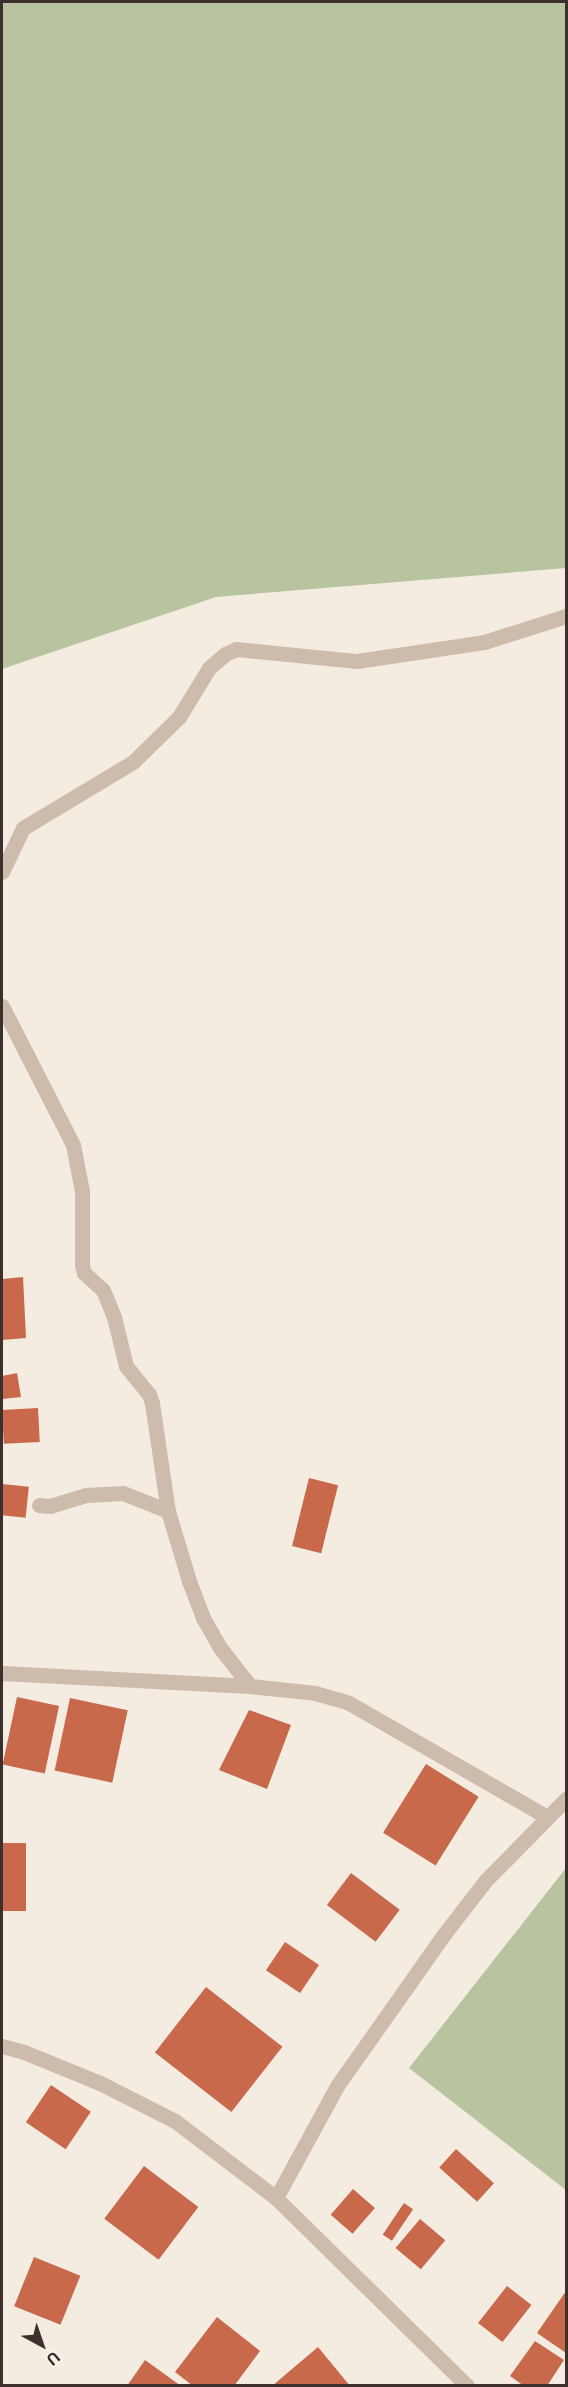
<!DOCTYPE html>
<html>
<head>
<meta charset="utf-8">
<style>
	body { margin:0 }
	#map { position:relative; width:568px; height:2387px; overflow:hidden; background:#f4ebe1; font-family:"Noto Sans",sans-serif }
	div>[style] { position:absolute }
	.green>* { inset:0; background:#b8c4a0 }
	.building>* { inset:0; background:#c8694b; transform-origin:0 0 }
	.minor>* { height:15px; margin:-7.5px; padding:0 7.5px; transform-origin:7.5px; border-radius:7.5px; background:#cdbbac }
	span { translate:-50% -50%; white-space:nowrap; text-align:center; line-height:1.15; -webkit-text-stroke:4.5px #fbf5ee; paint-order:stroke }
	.frame { position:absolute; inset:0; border:3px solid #3b302b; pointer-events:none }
	.north { position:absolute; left:12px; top:2315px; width:60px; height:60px; -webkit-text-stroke:4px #fbf5ee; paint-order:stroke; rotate:140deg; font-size:16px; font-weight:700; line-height:24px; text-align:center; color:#3b302b }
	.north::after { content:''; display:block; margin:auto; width:21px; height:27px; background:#3b302b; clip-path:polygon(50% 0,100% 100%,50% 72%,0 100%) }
</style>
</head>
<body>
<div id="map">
	<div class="green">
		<div style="clip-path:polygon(2px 2px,566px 2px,566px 568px,216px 597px,2px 669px)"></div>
		<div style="clip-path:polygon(566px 1868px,566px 2190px,409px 2068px)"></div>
	</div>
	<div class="building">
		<div style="clip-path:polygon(23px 1277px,26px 1338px,2px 1340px,2px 1279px)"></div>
		<div style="clip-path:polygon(17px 1373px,21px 1397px,2px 1399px,2px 1376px)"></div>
		<div style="left:38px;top:1408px;width:34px;height:36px;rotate:87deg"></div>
		<div style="left:309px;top:1478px;width:30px;height:70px;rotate:14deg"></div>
		<div style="left:2px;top:1484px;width:27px;height:31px;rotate:6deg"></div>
		<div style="left:17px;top:1697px;width:43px;height:69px;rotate:12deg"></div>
		<div style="left:70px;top:1698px;width:59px;height:74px;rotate:12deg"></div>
		<div style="clip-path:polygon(249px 1710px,291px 1725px,267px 1789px,219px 1770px)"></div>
		<div style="left:426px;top:1764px;width:62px;height:81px;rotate:32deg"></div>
		<div style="left:26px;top:1843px;width:68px;height:24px;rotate:90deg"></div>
		<div style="left:351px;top:1873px;width:61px;height:40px;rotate:37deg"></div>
		<div style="left:285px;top:1942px;width:41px;height:34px;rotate:34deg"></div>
		<div style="left:206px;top:1987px;width:97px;height:83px;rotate:38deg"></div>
		<div style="left:51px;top:2085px;width:48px;height:45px;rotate:34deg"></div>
		<div style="left:456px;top:2149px;width:51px;height:25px;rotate:42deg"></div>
		<div style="left:144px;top:2166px;width:68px;height:66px;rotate:37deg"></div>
		<div style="left:353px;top:2189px;width:29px;height:34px;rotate:41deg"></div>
		<div style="left:404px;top:2203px;width:11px;height:38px;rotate:34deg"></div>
		<div style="left:420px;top:2219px;width:33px;height:38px;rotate:40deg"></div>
		<div style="left:34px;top:2257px;width:50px;height:53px;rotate:22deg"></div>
		<div style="left:507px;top:2286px;width:31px;height:47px;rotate:38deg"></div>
		<div style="clip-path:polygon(566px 2291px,566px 2353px,537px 2333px)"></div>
		<div style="clip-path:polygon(217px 2317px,260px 2351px,234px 2386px,193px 2386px,175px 2372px)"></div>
		<div style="clip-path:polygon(535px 2341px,564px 2360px,547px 2386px,524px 2386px,510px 2376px)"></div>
		<div style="clip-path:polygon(318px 2347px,350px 2386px,272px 2386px)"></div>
		<div style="clip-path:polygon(145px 2360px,181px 2386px,127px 2386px)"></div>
	</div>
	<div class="minor">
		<div style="left:2px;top:872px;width:49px;rotate:-64.5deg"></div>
		<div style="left:23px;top:828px;width:128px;rotate:-31deg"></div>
		<div style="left:133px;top:762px;width:64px;rotate:-44.4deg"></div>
		<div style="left:179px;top:717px;width:57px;rotate:-58.5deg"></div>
		<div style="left:209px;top:668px;width:21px;rotate:-41deg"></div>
		<div style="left:225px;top:654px;width:12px;rotate:-24deg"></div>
		<div style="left:236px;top:649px;width:122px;rotate:5.7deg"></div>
		<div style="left:357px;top:661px;width:128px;rotate:-8.5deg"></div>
		<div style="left:484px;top:642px;width:86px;rotate:-17.6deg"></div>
		<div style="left:2px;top:1006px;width:156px;rotate:62.9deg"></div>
		<div style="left:73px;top:1145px;width:47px;rotate:78.9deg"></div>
		<div style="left:82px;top:1191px;width:74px;rotate:90deg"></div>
		<div style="left:82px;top:1265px;width:8px;rotate:76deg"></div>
		<div style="left:84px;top:1273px;width:25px;rotate:42deg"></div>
		<div style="left:103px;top:1290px;width:29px;rotate:68deg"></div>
		<div style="left:114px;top:1317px;width:50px;rotate:76.2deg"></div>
		<div style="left:126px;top:1366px;width:36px;rotate:51deg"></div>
		<div style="left:149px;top:1394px;width:9px;rotate:72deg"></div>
		<div style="left:152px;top:1403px;width:109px;rotate:81.6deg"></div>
		<div style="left:168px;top:1511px;width:73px;rotate:73.3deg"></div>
		<div style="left:189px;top:1581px;width:40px;rotate:69deg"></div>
		<div style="left:203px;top:1618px;width:36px;rotate:60deg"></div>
		<div style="left:221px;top:1649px;width:47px;rotate:51.9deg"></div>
		<div style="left:39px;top:1505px;width:11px;rotate:5deg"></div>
		<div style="left:50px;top:1506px;width:38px;rotate:-17deg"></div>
		<div style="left:86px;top:1495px;width:37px;rotate:-3deg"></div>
		<div style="left:123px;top:1493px;width:48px;rotate:21.8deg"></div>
		<div style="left:2px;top:1673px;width:248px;rotate:3deg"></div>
		<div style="left:250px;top:1686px;width:65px;rotate:6.1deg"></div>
		<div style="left:315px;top:1693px;width:35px;rotate:16deg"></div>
		<div style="left:349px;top:1703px;width:228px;rotate:29.9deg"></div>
		<div style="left:2px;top:2046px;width:23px;rotate:15deg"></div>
		<div style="left:24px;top:2052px;width:82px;rotate:22.2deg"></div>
		<div style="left:100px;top:2083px;width:84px;rotate:26.9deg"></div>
		<div style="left:175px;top:2121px;width:127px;rotate:37.3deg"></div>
		<div style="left:276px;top:2198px;width:268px;rotate:44.5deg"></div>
		<div style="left:276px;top:2198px;width:128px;rotate:-61.4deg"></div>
		<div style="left:337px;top:2086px;width:187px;rotate:-54.8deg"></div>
		<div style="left:445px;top:1933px;width:67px;rotate:-52.3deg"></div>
		<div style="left:486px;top:1880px;width:114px;rotate:-45.4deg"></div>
	</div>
	<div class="frame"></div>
	<div class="north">U</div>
</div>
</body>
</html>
